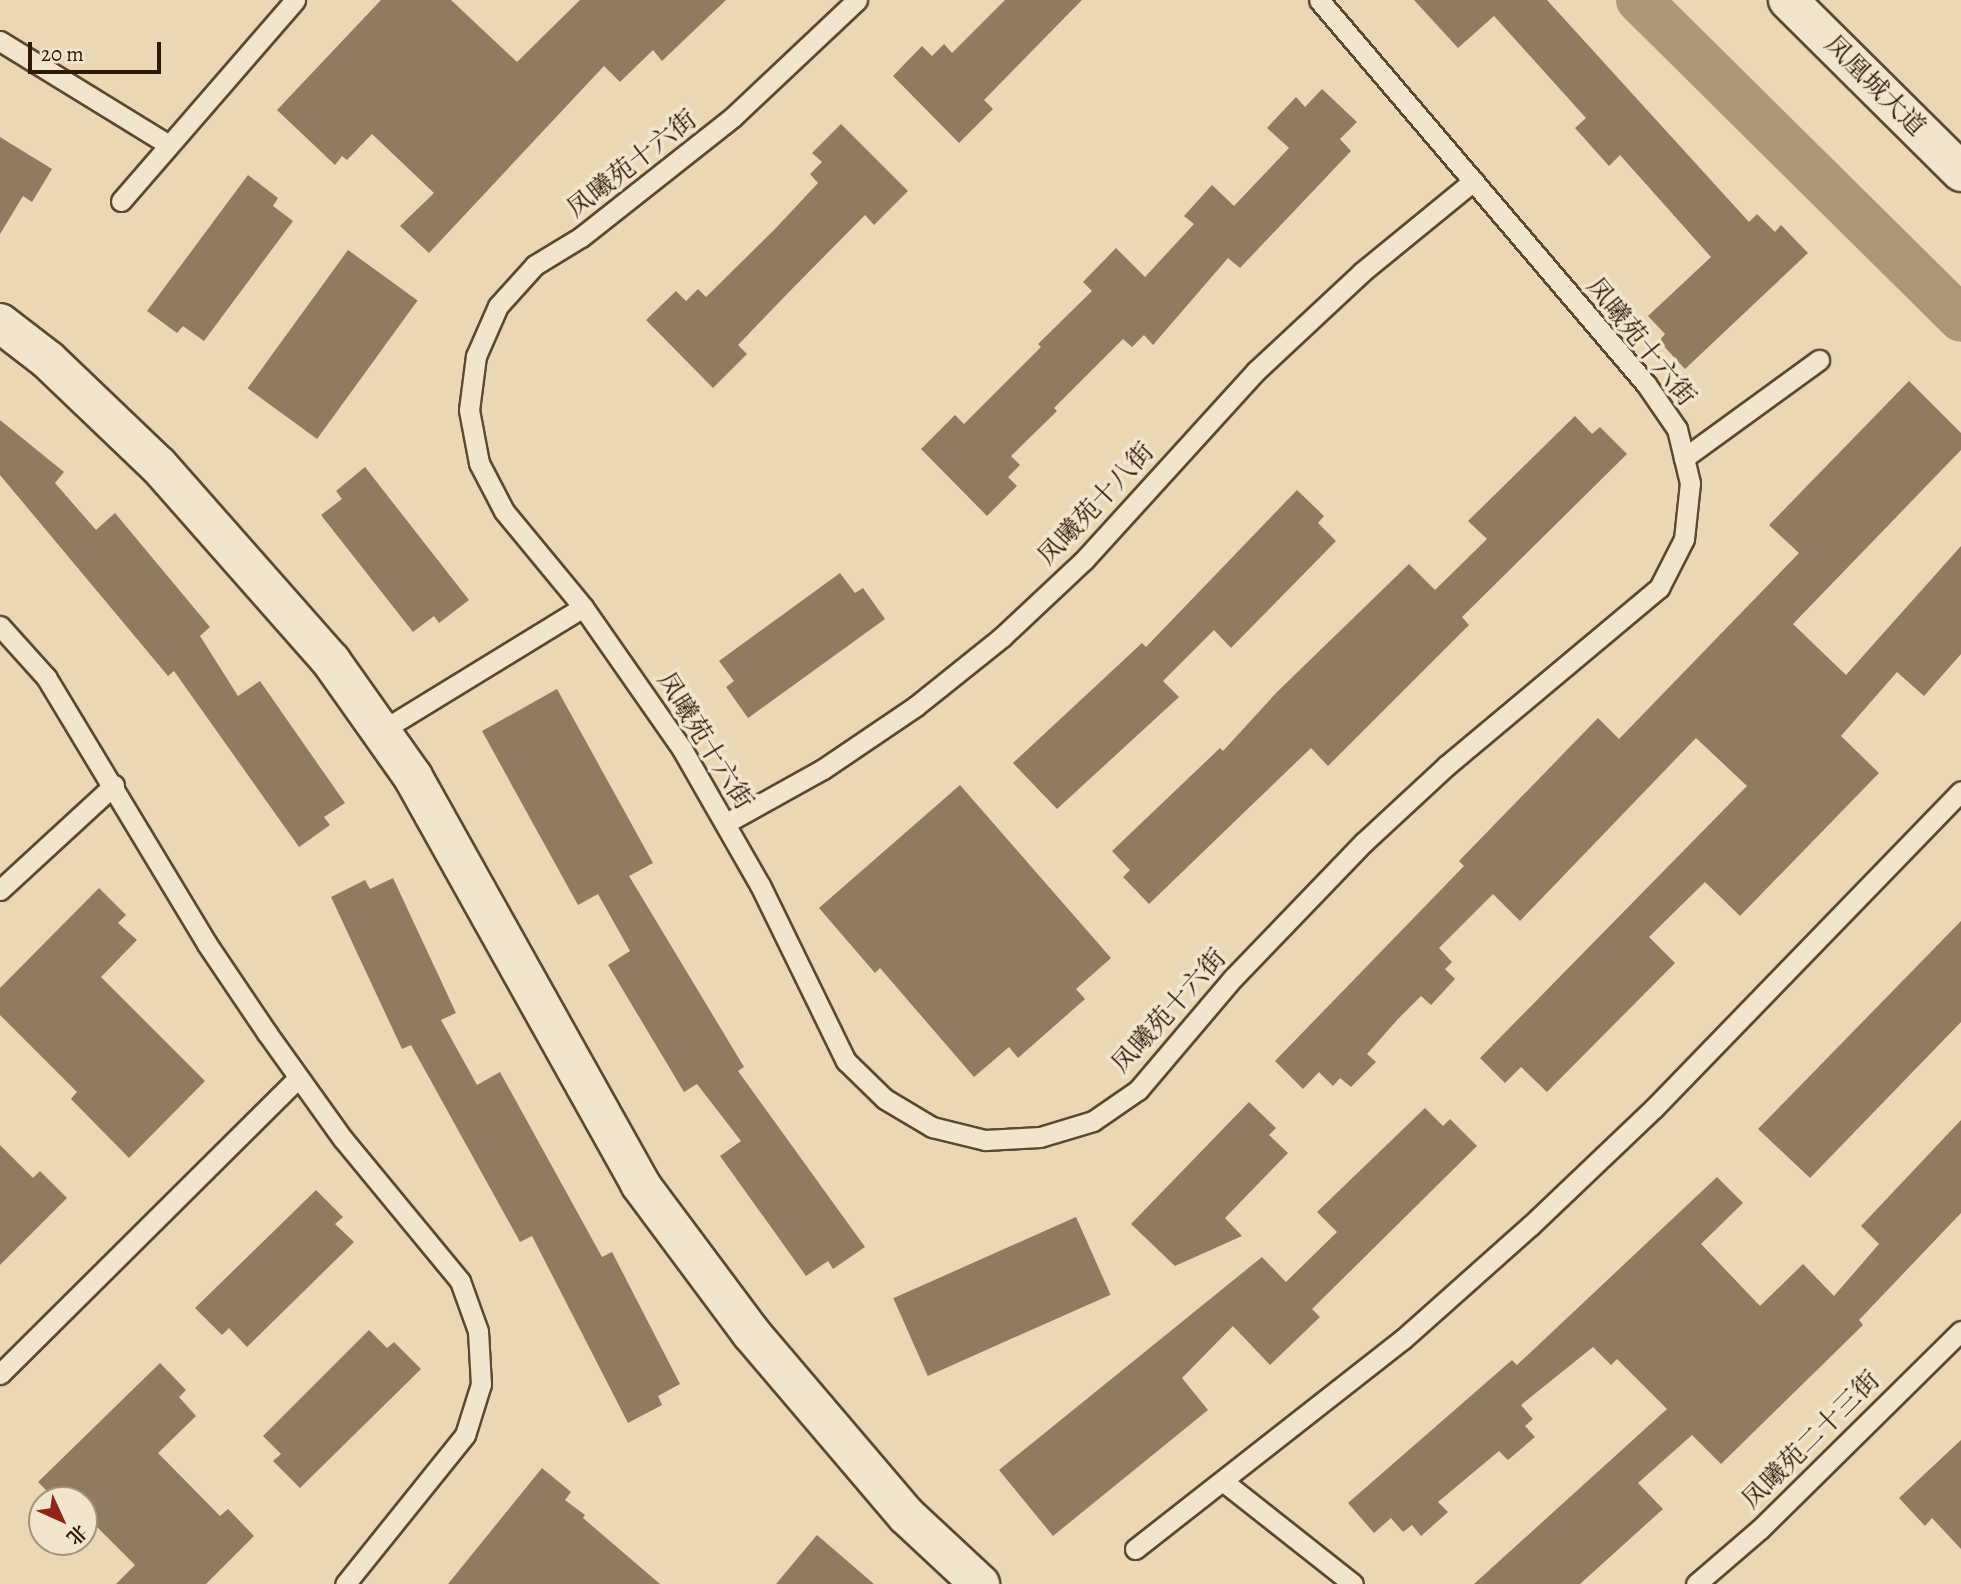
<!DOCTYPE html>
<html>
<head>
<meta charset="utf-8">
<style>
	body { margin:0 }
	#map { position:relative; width:1961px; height:1584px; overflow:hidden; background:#ead7b4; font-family:Alegreya,"Noto Serif SC",serif }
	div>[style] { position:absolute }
	.canal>* { height:46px; margin:-23px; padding:0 23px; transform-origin:23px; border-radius:23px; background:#ab9678 }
	.building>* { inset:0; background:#917b60; transform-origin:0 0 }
	.roads { filter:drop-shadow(2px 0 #5e4831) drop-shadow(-2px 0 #5e4831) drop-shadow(0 2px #5e4831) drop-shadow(0 -2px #5e4831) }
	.lane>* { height:19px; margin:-9.5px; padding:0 9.5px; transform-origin:9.5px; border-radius:9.5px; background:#f1e5ce }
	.street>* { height:38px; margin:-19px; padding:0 19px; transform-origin:19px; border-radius:19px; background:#f1e5ce }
	.secondary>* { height:38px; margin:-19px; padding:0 19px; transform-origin:19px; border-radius:19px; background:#f1e5ce }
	span { translate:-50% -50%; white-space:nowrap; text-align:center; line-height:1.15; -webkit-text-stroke:7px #f1e5ce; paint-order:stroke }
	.street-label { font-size:26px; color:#301805 }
	.north { position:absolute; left:28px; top:1486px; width:70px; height:70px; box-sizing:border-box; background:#f1e5ce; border:2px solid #a4937e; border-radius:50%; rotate:135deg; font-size:19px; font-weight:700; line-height:28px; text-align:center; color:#301805 }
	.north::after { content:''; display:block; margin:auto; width:24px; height:32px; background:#8f2418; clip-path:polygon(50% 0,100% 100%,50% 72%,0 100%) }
	.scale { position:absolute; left:28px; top:42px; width:133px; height:32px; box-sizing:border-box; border:4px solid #301805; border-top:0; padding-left:9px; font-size:21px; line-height:24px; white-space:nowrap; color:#301805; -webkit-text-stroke:5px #f1e5ce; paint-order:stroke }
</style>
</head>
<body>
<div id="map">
	<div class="canal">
		<div style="left:1639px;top:0;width:453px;rotate:44.7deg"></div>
	</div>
	<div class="building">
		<div style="clip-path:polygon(381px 0,451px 0,517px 62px,580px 0,726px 0,662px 61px,653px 50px,620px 82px,604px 66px,429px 253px,400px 226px,434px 193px,372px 134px,347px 160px,342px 156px,335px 165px,277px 110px)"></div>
		<div style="clip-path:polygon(1005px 0,1082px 0,984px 100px,993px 109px,959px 143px,893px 76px,922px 46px,932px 56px,944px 44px,952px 53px)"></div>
		<div style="clip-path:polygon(1414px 0,1547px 0,1749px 222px,1757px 214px,1775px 232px,1781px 225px,1808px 253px,1685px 369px,1659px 341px,1665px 334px,1648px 316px,1711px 257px,1620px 155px,1609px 166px,1575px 128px,1586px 118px,1494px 16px,1458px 48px)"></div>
		<div style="clip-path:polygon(1322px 89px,1357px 122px,1340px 139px,1351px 151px,1240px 268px,1228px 258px,1153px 345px,1144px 335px,1132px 347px,1123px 339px,1054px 408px,1057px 411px,1011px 456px,1020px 465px,1008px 477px,1017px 486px,987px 516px,921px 449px,955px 415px,964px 424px,1041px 347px,1038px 344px,1092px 291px,1083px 282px,1116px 248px,1145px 277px,1194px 224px,1184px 216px,1212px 185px,1234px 206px,1289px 148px,1267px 128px,1296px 97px,1305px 107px)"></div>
		<div style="clip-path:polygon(841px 124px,908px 191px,874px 225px,865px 215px,790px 291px,738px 345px,747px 354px,713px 388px,646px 320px,676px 291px,686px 301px,698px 289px,706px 297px,774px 230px,818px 183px,810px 174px,822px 162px,812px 153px)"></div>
		<div style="clip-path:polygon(0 137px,52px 169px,32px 202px,23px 196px,0 234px)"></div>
		<div style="clip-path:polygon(248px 175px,278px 198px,273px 206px,293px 221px,204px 341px,183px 326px,177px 333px,147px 311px)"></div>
		<div style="left:348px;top:250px;width:86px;height:171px;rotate:36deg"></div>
		<div style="clip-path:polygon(1909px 381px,1961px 433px,1961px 450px,1793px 624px,1846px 675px,1961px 546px,1961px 654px,1924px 696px,1897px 672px,1841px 736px,1879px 773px,1740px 916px,1705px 882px,1649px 937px,1675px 963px,1547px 1092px,1521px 1067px,1505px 1083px,1480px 1058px,1747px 786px,1696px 738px,1520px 921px,1493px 894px,1439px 948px,1452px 962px,1445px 969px,1455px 979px,1431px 1005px,1421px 996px,1398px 1019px,1367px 1054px,1376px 1062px,1351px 1087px,1340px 1078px,1333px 1086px,1319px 1072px,1303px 1089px,1275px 1061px,1464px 866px,1459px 861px,1598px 718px,1619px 739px,1799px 553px,1769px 525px)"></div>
		<div style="clip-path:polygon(1575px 416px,1592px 434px,1600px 427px,1627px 454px,1462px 617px,1469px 625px,1328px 766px,1311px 748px,1149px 904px,1123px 877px,1130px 870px,1112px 851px,1220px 748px,1223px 751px,1276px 693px,1409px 564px,1435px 590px,1487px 539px,1468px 521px)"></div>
		<div style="clip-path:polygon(0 420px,64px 472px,55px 483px,96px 530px,115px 513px,210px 627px,200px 636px,238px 696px,260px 681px,345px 803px,324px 817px,330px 825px,299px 847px,174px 671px,168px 676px,0 475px)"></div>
		<div style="clip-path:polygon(365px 467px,469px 600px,439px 623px,434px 616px,413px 632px,321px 515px,342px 499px,336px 491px)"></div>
		<div style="clip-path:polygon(1297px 490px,1324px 516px,1318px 523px,1336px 541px,1231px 648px,1214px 630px,1163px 681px,1179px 697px,1057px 809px,1013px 763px,1142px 643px,1146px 647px)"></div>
		<div style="clip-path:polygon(840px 573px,855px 593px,863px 588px,885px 619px,748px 718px,726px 687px,734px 681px,719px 661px)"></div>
		<div style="clip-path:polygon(557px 689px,653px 863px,629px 876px,744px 1067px,738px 1071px,865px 1247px,833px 1269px,828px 1261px,806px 1276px,720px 1156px,741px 1141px,697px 1084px,684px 1092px,608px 965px,630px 951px,598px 894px,578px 905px,482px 731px)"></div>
		<div style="clip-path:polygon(960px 785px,1111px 958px,1076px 989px,1085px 999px,1018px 1058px,1009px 1047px,974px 1077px,880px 968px,875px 973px,819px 908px)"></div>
		<div style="clip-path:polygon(393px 878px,456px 1013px,441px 1020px,477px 1085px,500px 1072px,602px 1257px,612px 1252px,680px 1384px,658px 1396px,662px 1405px,628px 1423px,532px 1236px,520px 1242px,411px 1045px,402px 1049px,331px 897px,365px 880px,370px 889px)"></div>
		<div style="clip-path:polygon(99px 888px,126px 915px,118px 923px,137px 940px,101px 977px,205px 1081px,129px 1158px,71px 1099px,77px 1092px,0 1015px,0 988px)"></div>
		<div style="clip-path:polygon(1961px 921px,1961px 1022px,1810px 1178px,1758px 1129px)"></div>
		<div style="clip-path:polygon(1249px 1102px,1276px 1128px,1269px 1135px,1288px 1153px,1225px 1218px,1242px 1236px,1175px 1266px,1131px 1224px)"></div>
		<div style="clip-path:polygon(1425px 1108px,1443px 1126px,1450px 1119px,1477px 1146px,1312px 1309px,1320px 1317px,1270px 1365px,1233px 1326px,1182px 1378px,1208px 1410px,1053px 1536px,999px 1470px,1262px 1257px,1286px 1282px,1337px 1232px,1317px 1212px)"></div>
		<div style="clip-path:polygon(1961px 1120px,1961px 1213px,1859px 1320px,1863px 1325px,1721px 1464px,1692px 1435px,1638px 1483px,1663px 1509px,1580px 1584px,1474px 1584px,1667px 1409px,1617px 1359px,1611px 1365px,1593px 1347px,1521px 1405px,1533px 1419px,1525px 1426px,1535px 1437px,1508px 1460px,1499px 1451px,1438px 1502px,1448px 1512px,1421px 1536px,1412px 1525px,1403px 1532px,1391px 1518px,1374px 1533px,1348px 1503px,1512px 1360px,1517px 1365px,1717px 1177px,1743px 1203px,1701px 1244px,1760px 1306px,1803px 1264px,1834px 1296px,1879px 1244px,1861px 1226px)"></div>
		<div style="clip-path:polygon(0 1145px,33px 1178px,40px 1171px,67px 1198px,0 1265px)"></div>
		<div style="clip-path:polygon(316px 1190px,343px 1217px,335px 1224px,354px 1242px,247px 1347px,229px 1328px,222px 1335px,195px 1308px)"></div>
		<div style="left:1076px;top:1217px;width:85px;height:200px;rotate:66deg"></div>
		<div style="clip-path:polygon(369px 1330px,387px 1348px,394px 1342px,421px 1369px,300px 1488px,273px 1461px,281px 1454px,263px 1436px)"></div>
		<div style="clip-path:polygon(160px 1363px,186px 1390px,179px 1397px,196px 1416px,158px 1453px,220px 1516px,228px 1509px,254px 1536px,206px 1584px,116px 1584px,135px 1565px,84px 1514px,84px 1500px,56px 1500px,38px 1482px)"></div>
		<div style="clip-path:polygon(1961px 1440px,1961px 1549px,1932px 1518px,1925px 1526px,1899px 1498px)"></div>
		<div style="clip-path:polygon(542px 1468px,571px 1492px,565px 1500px,585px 1515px,583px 1518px,660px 1584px,448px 1584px)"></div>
		<div style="clip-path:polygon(817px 1535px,874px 1584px,776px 1584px)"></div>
	</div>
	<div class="roads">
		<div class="lane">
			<div style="left:857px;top:0;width:170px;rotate:136.7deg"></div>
			<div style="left:733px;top:117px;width:194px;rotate:141.7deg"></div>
			<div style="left:581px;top:237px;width:54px;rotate:148.7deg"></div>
			<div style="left:535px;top:265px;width:55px;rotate:132.1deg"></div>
			<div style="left:498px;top:306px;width:55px;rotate:113.7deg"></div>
			<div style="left:476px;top:356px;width:54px;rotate:97.4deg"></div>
			<div style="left:469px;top:410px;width:54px;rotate:79.3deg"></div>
			<div style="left:479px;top:463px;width:54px;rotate:62.5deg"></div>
			<div style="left:504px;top:511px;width:124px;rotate:50.5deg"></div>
			<div style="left:583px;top:607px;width:173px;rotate:55.1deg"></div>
			<div style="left:682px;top:749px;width:157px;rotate:60.2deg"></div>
			<div style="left:760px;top:885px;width:196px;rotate:64deg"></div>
			<div style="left:846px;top:1061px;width:54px;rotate:44.3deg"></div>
			<div style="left:885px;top:1099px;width:55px;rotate:30.8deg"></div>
			<div style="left:932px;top:1127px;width:55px;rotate:13.8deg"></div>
			<div style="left:985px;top:1140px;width:55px;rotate:-3.1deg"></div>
			<div style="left:1040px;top:1137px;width:55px;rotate:-16.8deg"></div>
			<div style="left:1093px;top:1121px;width:55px;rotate:-34.6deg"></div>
			<div style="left:1138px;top:1090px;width:148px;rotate:-49.7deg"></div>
			<div style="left:1234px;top:977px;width:187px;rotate:-46.1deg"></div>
			<div style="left:1364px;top:842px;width:112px;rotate:-42.8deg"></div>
			<div style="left:1446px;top:766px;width:278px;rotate:-39.9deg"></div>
			<div style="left:1659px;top:588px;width:55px;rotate:-63deg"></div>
			<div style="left:1684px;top:539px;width:56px;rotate:-83.9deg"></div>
			<div style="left:1690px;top:483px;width:56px;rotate:-103.5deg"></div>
			<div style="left:1677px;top:429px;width:55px;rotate:-124.6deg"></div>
			<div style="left:1646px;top:384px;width:504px;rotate:-130.42deg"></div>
			<div style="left:0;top:41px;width:198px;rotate:31.6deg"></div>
			<div style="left:121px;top:201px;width:266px;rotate:-49.1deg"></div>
			<div style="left:1684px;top:458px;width:167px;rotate:-36deg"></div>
			<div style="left:0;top:626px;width:69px;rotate:48deg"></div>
			<div style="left:46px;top:677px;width:312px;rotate:58.9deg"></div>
			<div style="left:207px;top:944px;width:107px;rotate:56deg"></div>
			<div style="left:267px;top:1033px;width:130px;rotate:54.4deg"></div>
			<div style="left:343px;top:1139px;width:184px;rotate:50.5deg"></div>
			<div style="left:460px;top:1281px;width:53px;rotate:70.2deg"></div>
			<div style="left:478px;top:1331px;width:53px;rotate:86.8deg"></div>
			<div style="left:481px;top:1384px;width:53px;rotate:107.4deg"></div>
			<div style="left:465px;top:1435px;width:191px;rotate:128.8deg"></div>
			<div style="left:381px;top:731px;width:237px;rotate:-31.5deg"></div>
			<div style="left:726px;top:823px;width:111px;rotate:-29.1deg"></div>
			<div style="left:823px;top:769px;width:112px;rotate:-34.1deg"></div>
			<div style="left:916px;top:706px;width:110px;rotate:-38.7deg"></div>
			<div style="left:1002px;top:637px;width:112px;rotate:-43.2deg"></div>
			<div style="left:1084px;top:560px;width:256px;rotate:-47.7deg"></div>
			<div style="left:1256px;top:371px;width:145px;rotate:-43deg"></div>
			<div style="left:1362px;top:272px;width:144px;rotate:-39.3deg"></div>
			<div style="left:0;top:890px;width:155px;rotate:-42.6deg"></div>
			<div style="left:0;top:1374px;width:420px;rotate:-44.8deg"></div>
			<div style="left:1224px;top:1482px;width:164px;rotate:38.3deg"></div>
			<div style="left:1135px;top:1549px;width:340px;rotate:-38.1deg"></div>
			<div style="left:1403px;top:1339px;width:170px;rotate:-41.7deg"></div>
			<div style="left:1530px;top:1226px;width:171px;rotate:-43.6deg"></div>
			<div style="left:1654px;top:1108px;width:441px;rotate:-45.9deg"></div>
			<div style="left:1696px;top:1584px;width:84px;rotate:-40.7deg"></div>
			<div style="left:1760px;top:1529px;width:282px;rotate:-44.6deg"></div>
		</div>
		<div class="street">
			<div style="left:0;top:323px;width:61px;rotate:37.6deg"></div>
			<div style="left:48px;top:360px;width:153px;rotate:43.7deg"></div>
			<div style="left:159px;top:466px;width:260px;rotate:48.6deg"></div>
			<div style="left:331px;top:661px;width:142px;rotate:54.7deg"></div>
			<div style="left:413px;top:777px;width:466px;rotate:60.8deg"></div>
			<div style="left:640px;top:1184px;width:186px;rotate:53.3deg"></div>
			<div style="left:751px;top:1333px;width:240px;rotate:49.6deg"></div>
			<div style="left:907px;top:1516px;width:100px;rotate:43deg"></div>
		</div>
		<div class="secondary">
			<div style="left:1788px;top:0;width:244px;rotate:44.8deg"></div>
		</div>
	</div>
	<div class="street-label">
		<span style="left:1875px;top:86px;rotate:45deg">凤凰城大道</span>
		<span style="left:632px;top:164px;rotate:-38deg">凤曦苑十六街</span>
		<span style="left:1641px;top:342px;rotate:51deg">凤曦苑十六街</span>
		<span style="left:1096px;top:504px;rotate:-47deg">凤曦苑十八街</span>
		<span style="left:705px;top:741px;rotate:58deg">凤曦苑十六街</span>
		<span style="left:1169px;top:1011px;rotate:-48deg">凤曦苑十六街</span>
		<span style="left:1811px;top:1440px;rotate:-45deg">凤曦苑二十三街</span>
	</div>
	<div class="north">北</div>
	<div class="scale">20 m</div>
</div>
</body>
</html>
